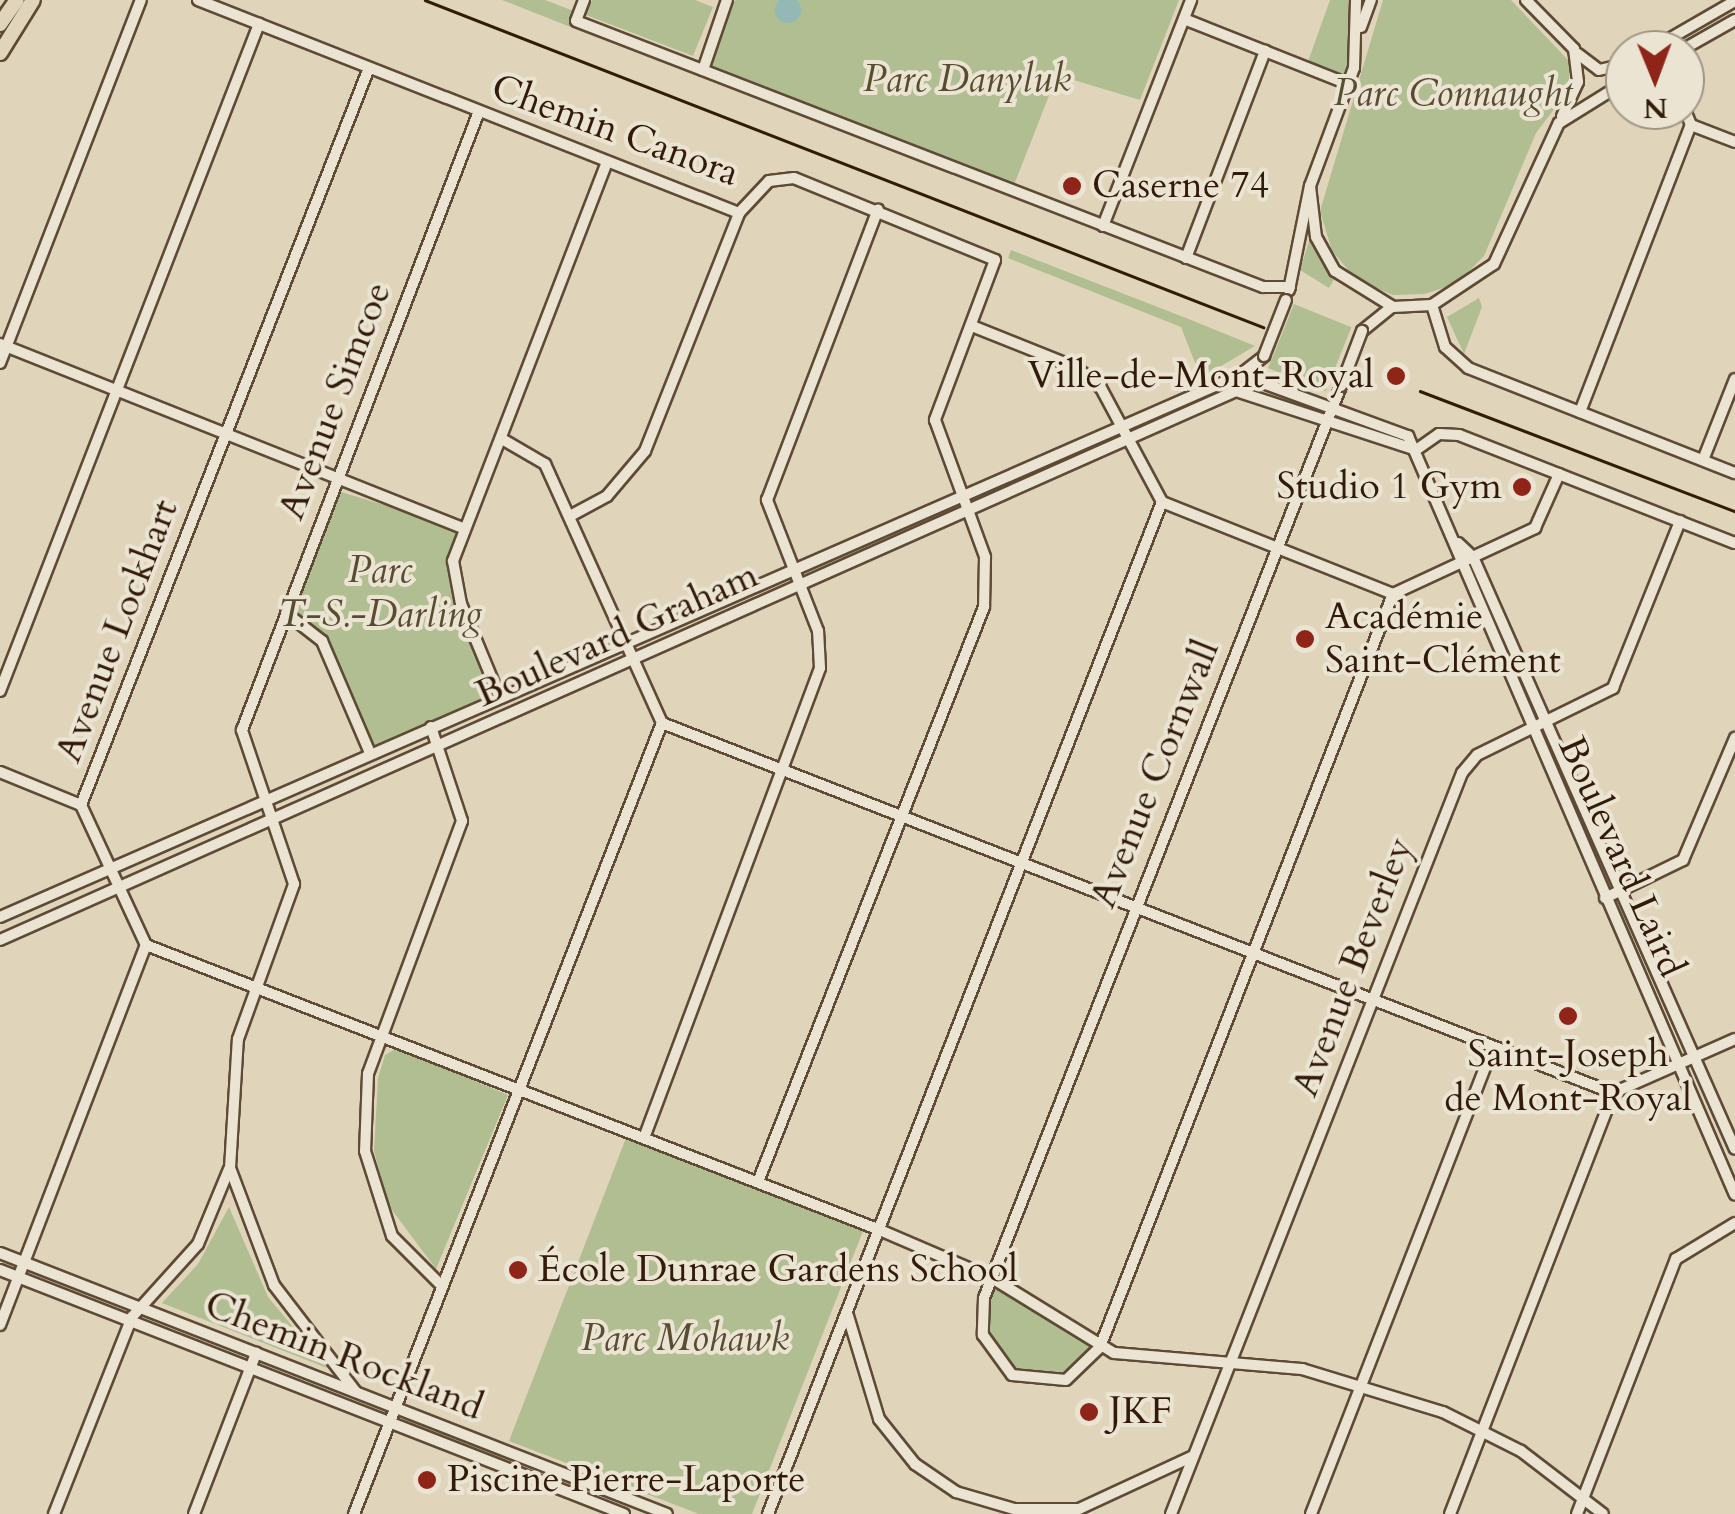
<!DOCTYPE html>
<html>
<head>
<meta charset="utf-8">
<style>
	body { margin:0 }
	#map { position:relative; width:1735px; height:1514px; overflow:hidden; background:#e0d5bb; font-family:Cardo,serif }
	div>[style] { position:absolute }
	.green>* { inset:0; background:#b0be92; transform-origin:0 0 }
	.water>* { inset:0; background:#94b8b5 }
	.round { border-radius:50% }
	.roads { filter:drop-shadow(2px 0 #5e4a35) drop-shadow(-2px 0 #5e4a35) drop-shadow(0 2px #5e4a35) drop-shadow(0 -2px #5e4a35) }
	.minor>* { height:10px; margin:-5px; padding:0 5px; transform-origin:5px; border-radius:5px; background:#ebe4d3 }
	.major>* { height:14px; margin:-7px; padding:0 7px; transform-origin:7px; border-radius:7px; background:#e0d5bb }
	.tram>* { height:2.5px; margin:-1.25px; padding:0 1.25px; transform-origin:1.25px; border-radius:1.25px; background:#321b08 }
	.bridges { filter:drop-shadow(2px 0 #5e4a35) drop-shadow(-2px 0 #5e4a35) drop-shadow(0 2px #5e4a35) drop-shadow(0 -2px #5e4a35) }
	.minor-bridge>* { height:10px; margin:-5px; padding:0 5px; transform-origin:5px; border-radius:5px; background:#ebe4d3 }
	.dots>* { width:28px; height:28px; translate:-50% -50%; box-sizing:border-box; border:5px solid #ebe4d3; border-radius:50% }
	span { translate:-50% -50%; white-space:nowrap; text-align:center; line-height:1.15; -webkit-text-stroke:8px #ebe4d3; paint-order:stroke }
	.park-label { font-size:38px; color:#584c31; font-style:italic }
	.street-label { font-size:38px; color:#321b08 }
	.poi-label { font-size:38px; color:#321b08 }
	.left { translate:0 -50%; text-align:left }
	.right { translate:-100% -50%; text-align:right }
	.north { position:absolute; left:1605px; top:30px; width:100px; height:100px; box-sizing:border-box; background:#ebe4d3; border:2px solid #a19482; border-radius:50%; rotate:179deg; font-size:28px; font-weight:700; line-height:40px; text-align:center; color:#321b08 }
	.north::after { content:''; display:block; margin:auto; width:35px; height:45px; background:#8f2418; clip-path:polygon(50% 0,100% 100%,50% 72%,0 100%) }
</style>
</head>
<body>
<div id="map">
	<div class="green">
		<div style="clip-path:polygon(502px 0,545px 0,579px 13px,573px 28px)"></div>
		<div style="clip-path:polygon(592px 0,695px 0,713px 7px,693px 56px,586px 15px)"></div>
		<div style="clip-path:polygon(735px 0,1179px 0,1140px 100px,1057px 75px,1014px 185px,709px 66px)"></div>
		<div style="clip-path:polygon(1330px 0,1356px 0,1348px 84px,1306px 67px)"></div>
		<div style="clip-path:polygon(1383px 0,1511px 0,1571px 63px,1567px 92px,1536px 133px,1484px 256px,1457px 283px,1425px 294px,1393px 295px,1356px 279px,1332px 251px,1320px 211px)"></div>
		<div style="clip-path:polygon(1309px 241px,1335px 278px,1329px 288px,1300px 270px)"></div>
		<div style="clip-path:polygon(1011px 250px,1186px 318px,1255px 346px,1201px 378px,1181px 327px,1008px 258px)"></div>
		<div style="clip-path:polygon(1479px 298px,1482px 307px,1464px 354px,1447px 317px)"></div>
		<div style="left:1294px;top:304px;width:62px;height:69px;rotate:22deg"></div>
		<div style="clip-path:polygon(341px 492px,464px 529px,452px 574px,500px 698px,370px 753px,322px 641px,286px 613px)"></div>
		<div style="clip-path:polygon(397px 1048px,508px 1095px,436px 1269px,389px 1206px,374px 1151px,378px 1078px,385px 1055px)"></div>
		<div style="clip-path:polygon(626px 1138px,863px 1231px,752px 1514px,699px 1514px,509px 1441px)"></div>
		<div style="clip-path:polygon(229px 1207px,268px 1297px,327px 1368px,162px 1303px,198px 1264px)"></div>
		<div style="clip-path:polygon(992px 1278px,1100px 1347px,1091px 1365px,1041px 1384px,999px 1364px,981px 1315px)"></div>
		<div style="clip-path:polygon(405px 1417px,655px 1514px,403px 1422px)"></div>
	</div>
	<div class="water">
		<div class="round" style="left:775px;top:-3px;width:26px;height:26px"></div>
	</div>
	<div class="roads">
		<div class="minor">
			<div style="left:198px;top:0;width:581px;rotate:21.49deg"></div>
			<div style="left:584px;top:0;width:22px;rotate:111deg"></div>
			<div style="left:576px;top:21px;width:737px;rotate:21.17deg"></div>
			<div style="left:1263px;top:287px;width:27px"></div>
			<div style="left:1526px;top:0;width:69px;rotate:45.6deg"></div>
			<div style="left:1574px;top:49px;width:33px;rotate:83deg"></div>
			<div style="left:1578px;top:82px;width:38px;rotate:115deg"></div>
			<div style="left:1184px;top:19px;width:176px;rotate:21.6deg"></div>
			<div style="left:1361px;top:27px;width:29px;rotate:-70deg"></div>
			<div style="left:1650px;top:50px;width:98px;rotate:-30deg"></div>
			<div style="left:1682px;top:50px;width:61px;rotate:-29.5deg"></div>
			<div style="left:1578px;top:54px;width:26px;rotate:37deg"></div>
			<div style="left:1599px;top:70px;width:27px;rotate:-13deg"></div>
			<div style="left:703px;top:70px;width:74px;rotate:-71.1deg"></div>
			<div style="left:1685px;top:110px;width:16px;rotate:68deg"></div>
			<div style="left:1691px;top:125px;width:47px;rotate:21.1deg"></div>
			<div style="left:1310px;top:186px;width:51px;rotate:83.3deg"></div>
			<div style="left:1316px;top:237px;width:39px;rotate:61deg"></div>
			<div style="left:1335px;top:271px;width:68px;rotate:31.8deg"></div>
			<div style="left:1393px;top:307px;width:39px;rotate:-3deg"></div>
			<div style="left:1432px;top:305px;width:74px;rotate:-33.5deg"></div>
			<div style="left:1494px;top:264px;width:155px;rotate:-65.3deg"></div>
			<div style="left:1559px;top:123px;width:78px;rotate:-31.8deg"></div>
			<div style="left:739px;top:213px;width:44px;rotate:-46.8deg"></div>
			<div style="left:769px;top:181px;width:25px;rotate:-7deg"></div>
			<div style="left:794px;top:178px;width:217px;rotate:22.2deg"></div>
			<div style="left:995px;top:260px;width:171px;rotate:110.6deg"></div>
			<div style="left:935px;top:420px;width:146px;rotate:69.9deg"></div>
			<div style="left:985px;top:557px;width:50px;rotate:91.1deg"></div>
			<div style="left:984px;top:607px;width:618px;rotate:111.46deg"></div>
			<div style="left:1103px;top:226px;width:243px;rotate:-68.7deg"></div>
			<div style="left:1186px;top:258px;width:222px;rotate:-69.1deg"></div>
			<div style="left:1289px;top:290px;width:106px;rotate:-78.6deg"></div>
			<div style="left:1310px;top:186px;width:126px;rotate:-69.6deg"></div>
			<div style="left:1354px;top:68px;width:68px;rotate:-88.3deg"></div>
			<div style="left:1432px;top:305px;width:44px;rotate:72.8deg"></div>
			<div style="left:1445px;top:347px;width:31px;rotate:42deg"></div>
			<div style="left:1468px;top:368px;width:287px;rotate:21.5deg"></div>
			<div style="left:972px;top:326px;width:113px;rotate:21.8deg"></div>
			<div style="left:1077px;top:368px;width:31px;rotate:40deg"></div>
			<div style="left:1101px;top:388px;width:129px;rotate:61.8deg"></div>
			<div style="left:1162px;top:502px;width:249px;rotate:21.7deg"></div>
			<div style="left:1393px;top:594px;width:157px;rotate:-24.9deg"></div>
			<div style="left:1535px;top:528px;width:59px;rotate:-66deg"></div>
			<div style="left:1362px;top:331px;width:38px;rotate:-39deg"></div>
			<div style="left:0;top:344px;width:500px;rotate:21.7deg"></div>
			<div style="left:0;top:363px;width:389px;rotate:-68.8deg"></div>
			<div style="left:1241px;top:375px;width:178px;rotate:20.1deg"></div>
			<div style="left:1408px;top:436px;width:826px;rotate:66.69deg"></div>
			<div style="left:1341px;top:386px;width:979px;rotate:111.38deg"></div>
			<div style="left:984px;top:1298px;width:37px;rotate:92deg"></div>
			<div style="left:983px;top:1335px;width:49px;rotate:54.1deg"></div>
			<div style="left:1012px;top:1375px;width:54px;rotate:5.3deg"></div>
			<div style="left:1066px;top:1380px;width:47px;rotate:-44.1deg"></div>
			<div style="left:1100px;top:1347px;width:808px;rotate:-68.74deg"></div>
			<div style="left:1580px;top:412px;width:308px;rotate:-68.9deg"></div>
			<div style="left:1416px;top:450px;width:28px;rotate:-35deg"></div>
			<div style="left:1439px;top:434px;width:20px;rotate:3deg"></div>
			<div style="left:1459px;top:435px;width:296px;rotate:21.4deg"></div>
			<div style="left:1703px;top:460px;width:87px;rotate:-68.4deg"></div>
			<div style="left:570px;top:516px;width:42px;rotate:-28.4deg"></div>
			<div style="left:607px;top:496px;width:59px;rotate:-49.8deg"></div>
			<div style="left:645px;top:451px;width:256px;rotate:-68.4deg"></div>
			<div style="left:1458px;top:543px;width:21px;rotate:43deg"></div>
			<div style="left:1473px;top:557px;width:647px;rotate:66.13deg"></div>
			<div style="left:286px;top:613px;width:46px;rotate:37.9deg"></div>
			<div style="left:322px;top:641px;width:122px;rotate:66.8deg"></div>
			<div style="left:0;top:691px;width:716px;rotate:-68.78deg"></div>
			<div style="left:500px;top:698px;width:102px;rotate:-112.5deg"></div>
			<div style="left:461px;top:604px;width:44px;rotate:-100.5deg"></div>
			<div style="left:453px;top:561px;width:425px;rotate:-68.9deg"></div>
			<div style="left:662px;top:723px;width:1020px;rotate:21.26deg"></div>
			<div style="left:431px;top:727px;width:99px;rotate:71.7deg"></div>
			<div style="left:462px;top:821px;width:270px;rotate:110.4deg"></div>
			<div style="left:368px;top:1074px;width:77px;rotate:92.2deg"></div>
			<div style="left:365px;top:1151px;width:89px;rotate:72.4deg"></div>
			<div style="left:392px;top:1236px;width:71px;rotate:45deg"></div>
			<div style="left:0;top:772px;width:87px;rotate:22.2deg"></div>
			<div style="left:1605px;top:898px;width:87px;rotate:-26deg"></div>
			<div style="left:1683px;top:860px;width:133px;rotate:-66.9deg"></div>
			<div style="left:0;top:917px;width:1353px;rotate:-23.61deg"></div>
			<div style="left:1240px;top:375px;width:31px;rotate:-38deg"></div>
			<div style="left:0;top:940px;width:1352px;rotate:-23.95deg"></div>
			<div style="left:1236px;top:391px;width:189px;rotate:18.1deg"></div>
			<div style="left:146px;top:945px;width:787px;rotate:21.22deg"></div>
			<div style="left:880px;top:1230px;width:122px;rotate:23.2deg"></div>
			<div style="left:992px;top:1278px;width:143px;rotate:31.6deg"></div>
			<div style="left:1114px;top:1353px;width:189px;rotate:4.9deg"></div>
			<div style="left:1302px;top:1369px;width:147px;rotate:17deg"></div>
			<div style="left:1443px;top:1412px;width:87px;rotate:26.6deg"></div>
			<div style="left:1521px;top:1451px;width:103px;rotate:37.5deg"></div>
			<div style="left:644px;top:1138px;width:502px;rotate:-69.47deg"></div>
			<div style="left:820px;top:668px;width:37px;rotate:-93deg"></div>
			<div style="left:818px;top:631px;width:141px;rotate:-111.3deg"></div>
			<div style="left:767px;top:500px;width:311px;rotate:-69.1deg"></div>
			<div style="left:0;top:1253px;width:716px;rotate:21.37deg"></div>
			<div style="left:0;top:1270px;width:670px;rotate:21.36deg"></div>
			<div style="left:848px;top:1316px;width:108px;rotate:73.2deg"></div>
			<div style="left:879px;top:1419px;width:58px;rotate:51.3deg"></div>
			<div style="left:915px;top:1464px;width:50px;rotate:34.3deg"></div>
			<div style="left:956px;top:1492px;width:60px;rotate:16.3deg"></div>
			<div style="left:1014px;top:1509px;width:65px"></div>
			<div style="left:1079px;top:1509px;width:126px;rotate:-24.9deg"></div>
			<div style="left:0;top:1325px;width:407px;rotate:-69deg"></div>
			<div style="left:146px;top:945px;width:154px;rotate:-114.9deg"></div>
			<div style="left:81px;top:805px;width:791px;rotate:-68.66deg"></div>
			<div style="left:356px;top:1392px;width:135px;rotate:-127.5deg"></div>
			<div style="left:274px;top:1285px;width:125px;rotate:-110.6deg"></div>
			<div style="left:230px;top:1168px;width:129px;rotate:-86.5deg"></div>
			<div style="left:238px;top:1039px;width:165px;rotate:-70.1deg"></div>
			<div style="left:294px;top:884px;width:163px;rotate:-108.7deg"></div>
			<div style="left:242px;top:730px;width:660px;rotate:-69.04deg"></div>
			<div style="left:54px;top:1514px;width:212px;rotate:-68.4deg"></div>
			<div style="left:132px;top:1317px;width:98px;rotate:-47.9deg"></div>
			<div style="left:198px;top:1244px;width:81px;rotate:-67.5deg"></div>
			<div style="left:194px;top:1514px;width:173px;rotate:-68.9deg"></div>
			<div style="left:354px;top:1514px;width:849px;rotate:-68.73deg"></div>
			<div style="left:662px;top:723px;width:284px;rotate:-114.3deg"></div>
			<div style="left:545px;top:464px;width:50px;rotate:-149.8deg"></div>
			<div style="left:768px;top:1514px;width:1086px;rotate:-68.73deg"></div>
			<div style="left:1171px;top:1514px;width:796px;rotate:-68.56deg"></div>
			<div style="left:1462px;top:773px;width:23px;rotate:-50deg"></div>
			<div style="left:1477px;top:755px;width:152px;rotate:-26.2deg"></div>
			<div style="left:1613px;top:688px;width:180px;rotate:-68.1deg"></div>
			<div style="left:1311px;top:1514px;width:501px;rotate:-68.71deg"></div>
			<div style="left:1450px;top:1514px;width:451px;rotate:-68.8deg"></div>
			<div style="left:1613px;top:1093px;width:133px;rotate:-23.9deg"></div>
			<div style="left:1577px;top:1514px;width:274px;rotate:-68.8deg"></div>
			<div style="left:1676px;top:1259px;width:69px;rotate:-31.4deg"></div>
		</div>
		<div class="major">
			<div style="left:0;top:24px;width:29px;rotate:-55deg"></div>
			<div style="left:0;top:53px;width:62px;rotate:-58.1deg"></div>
		</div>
	</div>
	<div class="tram">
		<div style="left:425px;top:0;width:900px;rotate:21.32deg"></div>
		<div style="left:1420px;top:391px;width:337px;rotate:20.9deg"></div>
	</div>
	<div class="bridges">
		<div class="minor-bridge">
			<div style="left:1264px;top:356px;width:60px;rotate:-68.6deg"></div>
			<div style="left:1341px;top:386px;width:59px;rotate:-69.1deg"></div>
		</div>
	</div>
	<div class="dots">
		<div style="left:1072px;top:186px;background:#8f2418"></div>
		<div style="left:1396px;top:376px;background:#8f2418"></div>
		<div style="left:1522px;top:487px;background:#8f2418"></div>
		<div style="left:1305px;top:639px;background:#8f2418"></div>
		<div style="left:1568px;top:1016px;background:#8f2418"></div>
		<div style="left:518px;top:1270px;background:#8f2418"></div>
		<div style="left:1089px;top:1412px;background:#8f2418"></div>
		<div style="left:427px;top:1480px;background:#8f2418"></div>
	</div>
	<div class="park-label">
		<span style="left:967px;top:80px">Parc Danyluk</span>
		<span style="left:1453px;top:94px">Parc Connaught</span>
		<span style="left:380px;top:593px">Parc<br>T.-S.-Darling</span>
		<span style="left:685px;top:1339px">Parc Mohawk</span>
	</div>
	<div class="street-label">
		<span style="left:615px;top:131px;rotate:20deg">Chemin Canora</span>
		<span style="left:335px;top:401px;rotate:-69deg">Avenue Simcoe</span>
		<span style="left:117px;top:631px;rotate:-69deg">Avenue Lockhart</span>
		<span style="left:617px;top:635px;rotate:-24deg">Boulevard Graham</span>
		<span style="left:1155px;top:774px;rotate:-68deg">Avenue Cornwall</span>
		<span style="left:1621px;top:857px;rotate:66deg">Boulevard Laird</span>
		<span style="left:1353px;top:967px;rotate:-69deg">Avenue Beverley</span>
		<span style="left:344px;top:1356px;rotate:21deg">Chemin Rockland</span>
	</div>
	<div class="poi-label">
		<span class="left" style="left:1092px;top:186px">Caserne 74</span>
		<span class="right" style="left:1374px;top:376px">Ville-de-Mont-Royal</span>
		<span class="right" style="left:1502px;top:487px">Studio 1 Gym</span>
		<span class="left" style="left:1325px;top:639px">Académie<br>Saint-Clément</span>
		<span style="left:1568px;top:1077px">Saint-Joseph<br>de Mont-Royal</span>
		<span class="left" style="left:538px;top:1270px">École Dunrae Gardens School</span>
		<span class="left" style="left:1109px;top:1412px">JKF</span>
		<span class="left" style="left:447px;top:1480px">Piscine Pierre-Laporte</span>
	</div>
	<div class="north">N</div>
</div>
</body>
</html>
